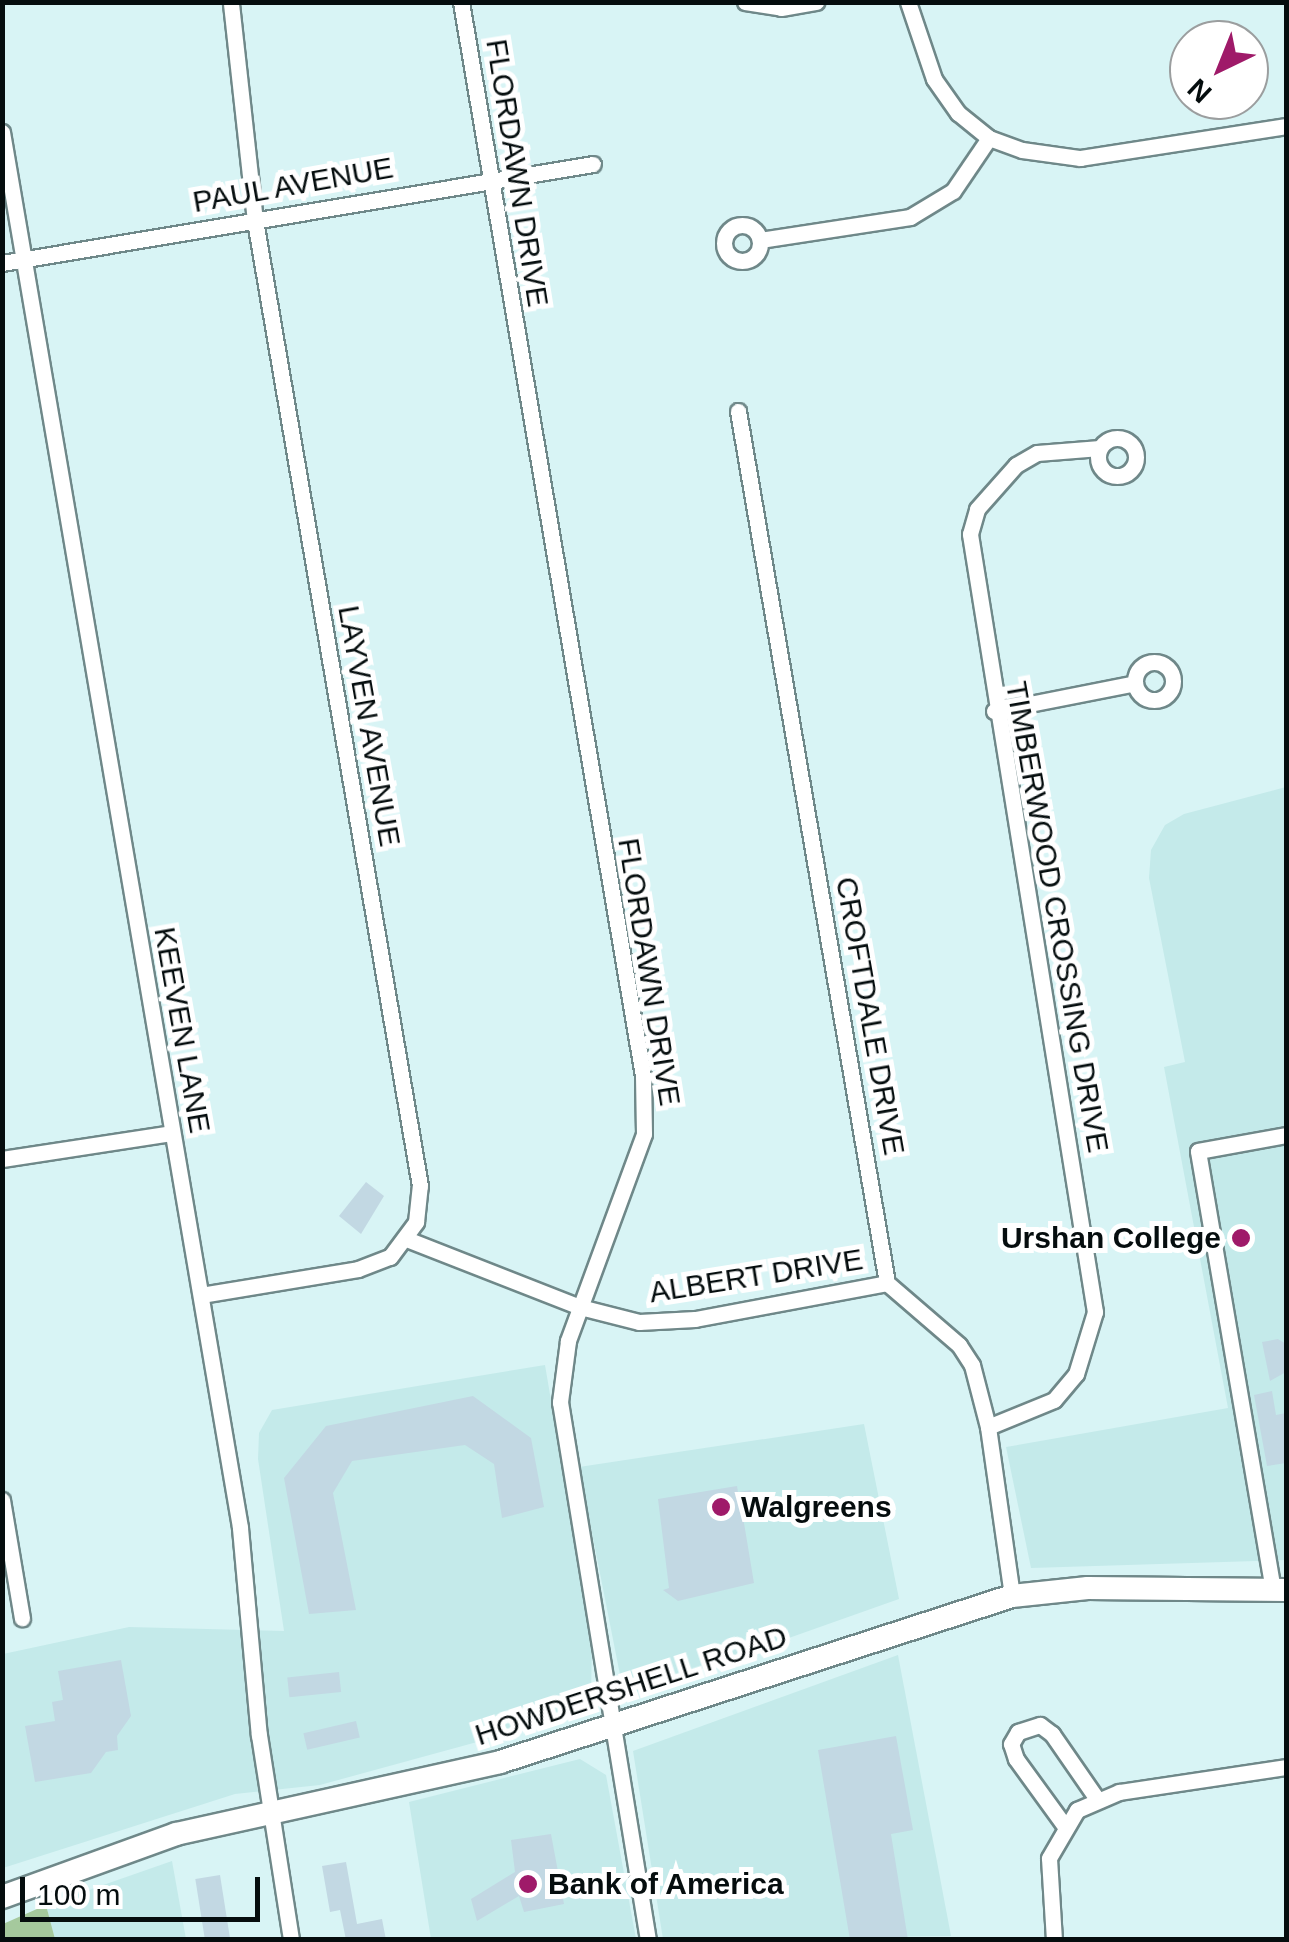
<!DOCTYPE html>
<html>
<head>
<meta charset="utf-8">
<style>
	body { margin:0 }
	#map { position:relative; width:1289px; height:1942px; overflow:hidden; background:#d8f4f5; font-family:Arial,sans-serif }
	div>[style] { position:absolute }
	.built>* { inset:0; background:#c4eaea }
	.green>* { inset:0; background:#a5c99d }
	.building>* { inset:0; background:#c2d8e3; transform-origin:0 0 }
	.roads { filter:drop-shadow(2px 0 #6f8889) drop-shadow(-2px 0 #6f8889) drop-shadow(0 2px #6f8889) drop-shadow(0 -2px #6f8889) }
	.street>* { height:15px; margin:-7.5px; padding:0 7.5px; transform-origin:7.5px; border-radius:7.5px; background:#fff }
	.street>.ring { margin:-7.5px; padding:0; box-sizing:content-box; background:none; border:15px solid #fff; border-radius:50% }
	.primary>* { height:22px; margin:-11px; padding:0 11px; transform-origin:11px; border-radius:11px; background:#fff }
	.dots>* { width:28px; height:28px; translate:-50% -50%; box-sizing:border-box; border:5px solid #fff; border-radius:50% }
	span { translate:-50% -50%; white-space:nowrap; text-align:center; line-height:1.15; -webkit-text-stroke:10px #fff; paint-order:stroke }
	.street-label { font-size:30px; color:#050d0e }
	.poi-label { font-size:30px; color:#050d0e; font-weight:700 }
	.right { translate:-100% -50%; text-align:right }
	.left { translate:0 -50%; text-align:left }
	.frame { position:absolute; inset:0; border:5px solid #050d0e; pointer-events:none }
	.north { position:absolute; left:1169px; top:20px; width:100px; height:100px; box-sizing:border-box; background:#fff; border:2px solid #9b9e9f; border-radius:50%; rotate:223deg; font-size:28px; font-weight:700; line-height:40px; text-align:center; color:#050d0e }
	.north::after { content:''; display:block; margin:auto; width:35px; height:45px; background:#9f1a69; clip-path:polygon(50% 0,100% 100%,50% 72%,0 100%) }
	.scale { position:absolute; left:20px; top:1877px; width:240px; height:45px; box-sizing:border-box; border:5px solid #050d0e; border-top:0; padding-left:12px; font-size:30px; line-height:35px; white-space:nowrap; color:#050d0e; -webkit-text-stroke:8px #fff; paint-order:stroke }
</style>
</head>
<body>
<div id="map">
	<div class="built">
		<div style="clip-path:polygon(1286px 787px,1286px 1560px,1031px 1568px,1006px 1447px,1228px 1408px,1164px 1067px,1185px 1062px,1149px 878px,1151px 850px,1165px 825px,1184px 814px)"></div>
		<div style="clip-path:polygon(545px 1365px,592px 1641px,591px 1697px,557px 1720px,320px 1785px,235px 1794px,3px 1868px,3px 1654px,129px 1627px,284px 1631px,258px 1459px,259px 1433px,272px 1410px)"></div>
		<div style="clip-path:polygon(864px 1424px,899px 1599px,634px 1693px,623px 1690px,579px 1467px)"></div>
		<div style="clip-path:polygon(898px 1655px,951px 1936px,663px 1939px,633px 1751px)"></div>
		<div style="clip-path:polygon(580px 1759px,606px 1775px,636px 1939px,431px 1939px,409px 1802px)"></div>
		<div style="clip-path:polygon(172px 1861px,186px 1939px,55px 1939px,46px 1905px)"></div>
	</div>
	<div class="green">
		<div style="clip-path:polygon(46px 1905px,55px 1939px,3px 1939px,3px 1924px)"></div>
	</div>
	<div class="building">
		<div style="clip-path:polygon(366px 1182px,384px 1196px,361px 1234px,339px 1216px)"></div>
		<div style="clip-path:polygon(1278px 1339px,1286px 1344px,1286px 1372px,1270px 1381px,1262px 1342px)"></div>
		<div style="clip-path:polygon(1272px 1391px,1276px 1415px,1286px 1413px,1286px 1463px,1267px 1466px,1254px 1395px)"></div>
		<div style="clip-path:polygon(473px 1396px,531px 1438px,544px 1507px,502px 1518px,494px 1464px,465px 1445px,352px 1461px,333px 1493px,356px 1610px,309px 1614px,284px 1478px,326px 1426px)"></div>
		<div style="clip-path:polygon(737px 1486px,738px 1492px,751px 1490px,755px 1509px,742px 1511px,754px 1583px,678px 1601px,663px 1590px,669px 1588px,658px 1499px)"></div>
		<div style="clip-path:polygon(121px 1660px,131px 1716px,117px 1736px,118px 1750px,106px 1752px,91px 1773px,35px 1782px,25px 1726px,55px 1721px,52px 1702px,63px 1700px,58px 1671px)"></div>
		<div style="left:339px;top:1672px;width:20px;height:52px;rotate:84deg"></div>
		<div style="left:356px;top:1721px;width:17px;height:54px;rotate:77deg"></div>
		<div style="clip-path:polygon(896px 1736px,913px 1830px,891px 1834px,908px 1940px,850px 1940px,818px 1750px)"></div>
		<div style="clip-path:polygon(551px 1834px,564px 1904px,524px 1912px,519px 1896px,477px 1921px,471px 1899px,515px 1872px,511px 1840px)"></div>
		<div style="clip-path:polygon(346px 1862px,357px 1924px,382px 1919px,386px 1940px,346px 1940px,340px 1910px,330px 1912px,322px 1866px)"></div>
		<div style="left:220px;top:1875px;width:66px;height:25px;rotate:81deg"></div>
	</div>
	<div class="roads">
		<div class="street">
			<div style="left:461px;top:2px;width:1089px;rotate:80.38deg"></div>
			<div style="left:643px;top:1076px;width:58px;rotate:89deg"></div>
			<div style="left:644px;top:1134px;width:221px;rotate:110.2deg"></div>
			<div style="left:568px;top:1341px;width:62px;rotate:97.5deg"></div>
			<div style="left:560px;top:1402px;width:545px;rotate:80.71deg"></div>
			<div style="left:745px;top:2px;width:36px;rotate:9deg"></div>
			<div style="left:781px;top:8px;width:36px;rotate:-10deg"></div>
			<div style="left:908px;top:2px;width:81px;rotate:71.3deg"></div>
			<div style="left:934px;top:79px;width:42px;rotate:54.8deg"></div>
			<div style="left:958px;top:113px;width:40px;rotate:39deg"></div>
			<div style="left:989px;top:138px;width:35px;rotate:20deg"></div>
			<div style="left:1022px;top:150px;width:59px;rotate:7.9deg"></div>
			<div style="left:1080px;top:158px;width:208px;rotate:-8.8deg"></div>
			<div style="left:2px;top:132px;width:1416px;rotate:80.32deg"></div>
			<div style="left:240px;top:1528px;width:208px;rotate:84.8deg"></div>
			<div style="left:259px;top:1735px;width:207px;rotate:81.1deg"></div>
			<div class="ring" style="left:724px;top:225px;width:21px;height:21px"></div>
			<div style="left:760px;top:240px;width:152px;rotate:-8.7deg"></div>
			<div style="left:910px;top:217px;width:50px;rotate:-31.2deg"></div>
			<div style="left:953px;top:191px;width:64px;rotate:-55.8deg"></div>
			<div style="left:2px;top:263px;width:599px;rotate:-9.51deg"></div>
			<div style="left:738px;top:411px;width:885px;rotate:80.3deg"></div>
			<div style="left:887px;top:1283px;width:95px;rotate:40.7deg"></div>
			<div style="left:959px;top:1345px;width:24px;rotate:57deg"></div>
			<div style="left:972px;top:1365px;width:64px;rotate:75.5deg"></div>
			<div style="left:988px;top:1427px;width:171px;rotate:81.9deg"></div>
			<div class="ring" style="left:1098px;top:438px;width:23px;height:23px"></div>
			<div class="ring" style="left:1135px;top:662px;width:23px;height:23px"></div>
			<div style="left:994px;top:711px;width:144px;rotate:-11.2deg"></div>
			<div style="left:2px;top:1159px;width:171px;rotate:-8.7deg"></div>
			<div style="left:409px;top:1240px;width:184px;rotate:21.4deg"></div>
			<div style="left:580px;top:1307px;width:61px;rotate:14.3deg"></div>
			<div style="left:639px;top:1322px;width:56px;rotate:-3.1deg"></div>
			<div style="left:695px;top:1319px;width:195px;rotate:-10.6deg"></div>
			<div style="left:201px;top:1295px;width:159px;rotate:-9.4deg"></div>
			<div style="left:358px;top:1269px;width:34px;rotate:-21deg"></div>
			<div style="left:390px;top:1257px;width:44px;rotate:-53.4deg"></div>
			<div style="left:416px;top:1222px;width:36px;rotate:-84deg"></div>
			<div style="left:420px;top:1186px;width:979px;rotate:-99.7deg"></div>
			<div style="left:255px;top:221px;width:220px;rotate:-96.3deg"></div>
			<div style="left:988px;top:1427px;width:71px;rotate:-22.2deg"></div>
			<div style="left:1054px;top:1400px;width:34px;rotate:-50deg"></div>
			<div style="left:1076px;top:1374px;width:65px;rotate:-73deg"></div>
			<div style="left:1095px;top:1312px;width:788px;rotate:-99.13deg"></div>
			<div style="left:970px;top:534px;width:26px;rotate:-74deg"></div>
			<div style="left:977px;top:509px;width:59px;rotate:-48.4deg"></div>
			<div style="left:1016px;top:465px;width:24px;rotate:-30deg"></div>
			<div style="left:1037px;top:453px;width:63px;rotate:-4.5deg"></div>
			<div style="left:2px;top:1500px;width:120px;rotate:80.4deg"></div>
			<div style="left:1273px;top:1590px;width:445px;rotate:-99.7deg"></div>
			<div style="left:1198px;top:1151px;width:89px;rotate:-10.3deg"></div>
			<div style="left:1064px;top:1825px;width:82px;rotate:-126deg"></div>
			<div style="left:1016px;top:1759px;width:16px;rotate:-108deg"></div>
			<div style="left:1011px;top:1744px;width:14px;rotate:-60deg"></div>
			<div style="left:1018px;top:1732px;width:23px;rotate:-18deg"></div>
			<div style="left:1040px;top:1725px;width:15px;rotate:37deg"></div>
			<div style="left:1052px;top:1734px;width:79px;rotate:55.3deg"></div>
			<div style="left:1054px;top:1940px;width:82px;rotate:-93.5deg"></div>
			<div style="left:1049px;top:1858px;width:56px;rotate:-59.7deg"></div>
			<div style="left:1077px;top:1810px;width:46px;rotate:-23.2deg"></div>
			<div style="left:1119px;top:1792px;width:169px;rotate:-8.5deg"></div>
		</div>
		<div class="primary">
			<div style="left:2px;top:1897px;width:185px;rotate:-19.9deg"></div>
			<div style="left:176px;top:1834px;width:332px;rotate:-12.5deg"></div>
			<div style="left:500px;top:1762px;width:538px;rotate:-17.96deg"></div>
			<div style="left:1012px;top:1596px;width:76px;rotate:-6deg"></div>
			<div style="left:1088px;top:1588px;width:198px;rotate:0.6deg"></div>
		</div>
	</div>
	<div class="dots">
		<div style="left:1241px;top:1238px;background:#9f1a69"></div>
		<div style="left:721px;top:1507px;background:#9f1a69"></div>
		<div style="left:528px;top:1884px;background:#9f1a69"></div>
	</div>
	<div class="street-label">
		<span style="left:517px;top:173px;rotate:81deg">FLORDAWN DRIVE</span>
		<span style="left:293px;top:185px;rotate:-10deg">PAUL AVENUE</span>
		<span style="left:369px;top:726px;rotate:80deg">LAYVEN AVENUE</span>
		<span style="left:1057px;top:917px;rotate:80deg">TIMBERWOOD CROSSING DRIVE</span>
		<span style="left:649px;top:972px;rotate:81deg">FLORDAWN DRIVE</span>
		<span style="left:870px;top:1016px;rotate:80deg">CROFTDALE DRIVE</span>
		<span style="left:182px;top:1030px;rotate:80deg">KEEVEN LANE</span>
		<span style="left:756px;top:1276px;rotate:-9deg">ALBERT DRIVE</span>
		<span style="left:631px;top:1686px;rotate:-18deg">HOWDERSHELL ROAD</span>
	</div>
	<div class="poi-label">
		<span class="right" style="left:1221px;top:1238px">Urshan College</span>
		<span class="left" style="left:741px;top:1507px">Walgreens</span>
		<span class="left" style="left:548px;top:1884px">Bank of America</span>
	</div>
	<div class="frame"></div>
	<div class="north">N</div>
	<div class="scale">100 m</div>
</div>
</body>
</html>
